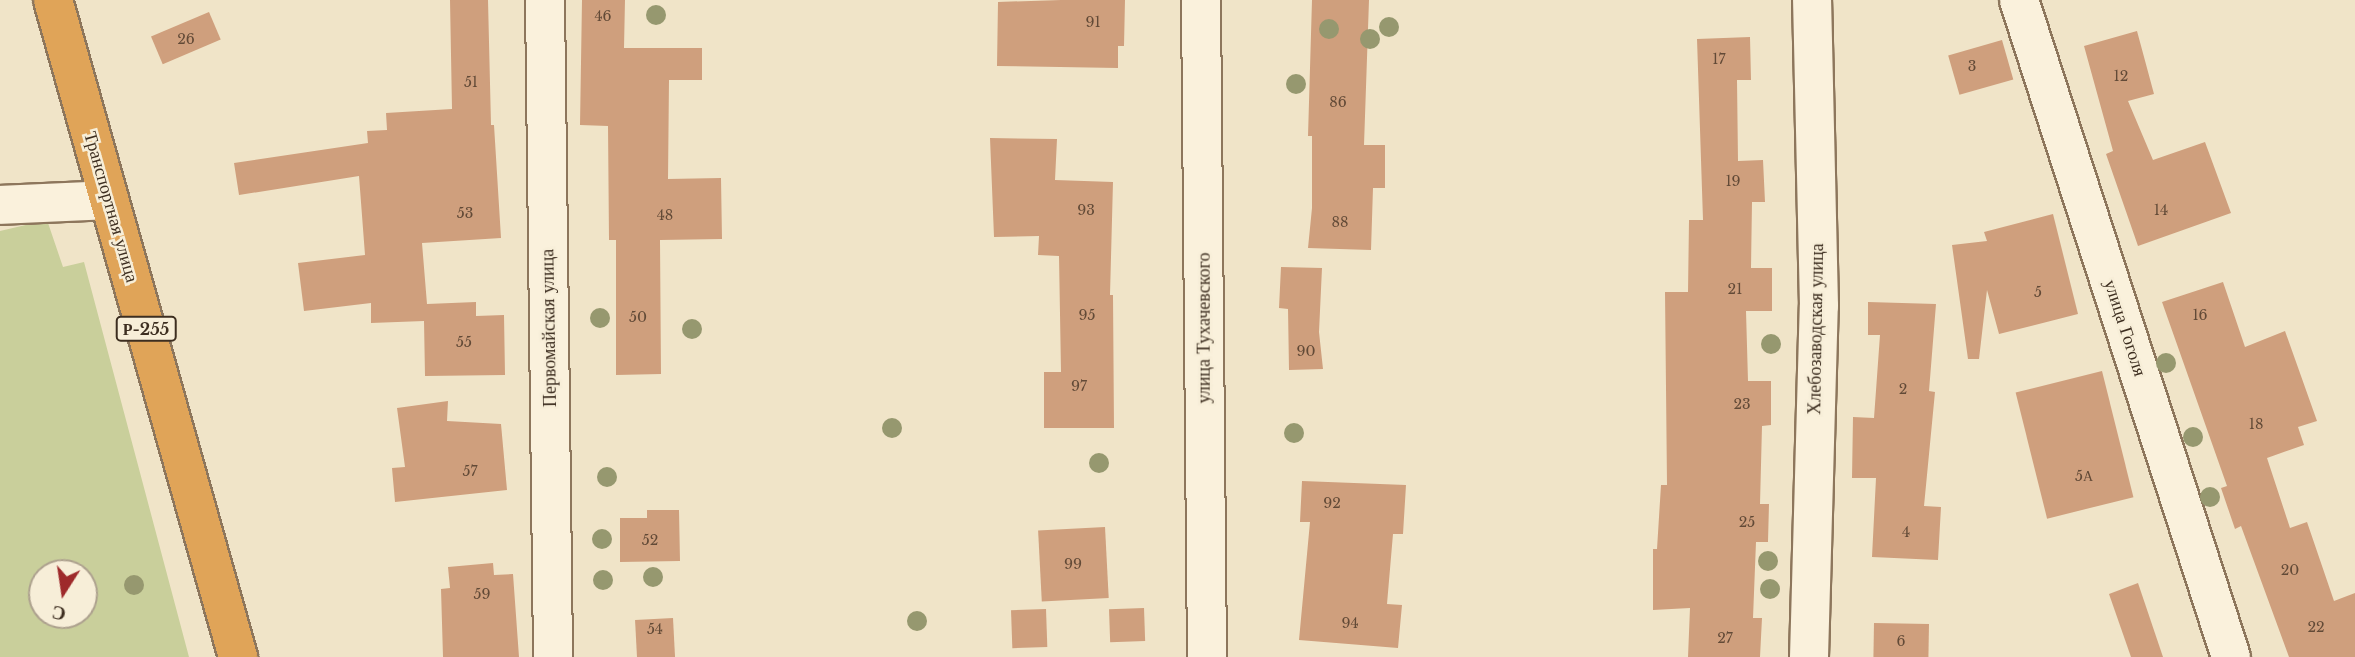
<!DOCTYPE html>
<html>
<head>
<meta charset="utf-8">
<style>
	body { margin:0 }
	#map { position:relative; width:2355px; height:657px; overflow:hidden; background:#f0e4c8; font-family:"Libre Baskerville",serif }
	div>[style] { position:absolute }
	.green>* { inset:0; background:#c9cf9b }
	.building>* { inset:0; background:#cf9f7d; transform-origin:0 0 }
	.roads { filter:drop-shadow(2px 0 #8d765c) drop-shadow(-2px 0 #8d765c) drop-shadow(0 2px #8d765c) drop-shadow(0 -2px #8d765c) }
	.minor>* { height:38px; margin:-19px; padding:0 19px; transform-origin:19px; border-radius:19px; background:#faf1dc }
	.highway>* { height:38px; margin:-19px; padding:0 19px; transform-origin:19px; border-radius:19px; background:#e0a458 }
	.trees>* { width:20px; height:20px; margin:-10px; border-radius:50%; background:#96986f }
	span { translate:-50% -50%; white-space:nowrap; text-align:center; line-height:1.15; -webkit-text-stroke:5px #f7eed8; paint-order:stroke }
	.number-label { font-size:14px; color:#624a37 }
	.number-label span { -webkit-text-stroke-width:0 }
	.shield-label span { padding:2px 5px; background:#f7eed8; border:2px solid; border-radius:5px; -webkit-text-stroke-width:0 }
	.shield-label { font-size:16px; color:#3d2e20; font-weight:700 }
	.street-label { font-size:18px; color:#3d2e20 }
	.north { position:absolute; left:28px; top:559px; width:70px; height:70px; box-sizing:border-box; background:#f7eed8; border:2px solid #ada18e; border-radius:50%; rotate:192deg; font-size:19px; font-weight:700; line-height:28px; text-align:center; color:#3d2e20 }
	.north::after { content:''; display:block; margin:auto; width:24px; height:32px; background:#9e2a2b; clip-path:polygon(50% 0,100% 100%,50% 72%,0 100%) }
</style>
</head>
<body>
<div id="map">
	<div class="green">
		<div style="clip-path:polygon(evenodd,47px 220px,63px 267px,84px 262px,189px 657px,0 657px,0 231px,47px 220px,42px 573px,84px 573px,84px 615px,42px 615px,42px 573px)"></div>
	</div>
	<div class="building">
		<div style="clip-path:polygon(450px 0,488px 0,491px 125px,494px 125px,501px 238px,422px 243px,427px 304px,476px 302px,476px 316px,504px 315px,505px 375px,425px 376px,424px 321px,371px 323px,371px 303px,304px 311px,298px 263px,365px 255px,359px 176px,239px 195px,234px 163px,368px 143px,367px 131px,387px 130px,386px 113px,452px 109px)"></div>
		<div style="clip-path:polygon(582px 0,625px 0,624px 48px,702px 48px,702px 80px,669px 80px,668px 179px,721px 178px,722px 239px,660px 240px,661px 374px,616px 375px,616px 240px,609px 240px,608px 126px,580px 125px)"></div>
		<div style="clip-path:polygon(1061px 0,1125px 0,1124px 46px,1118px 46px,1118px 68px,997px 66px,998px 2px)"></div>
		<div style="clip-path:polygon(1312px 0,1369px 0,1364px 145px,1385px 145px,1385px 188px,1373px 188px,1371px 250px,1308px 248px,1312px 208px,1312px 136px,1308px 136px)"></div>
		<div style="left:209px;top:12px;width:30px;height:63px;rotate:67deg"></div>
		<div style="clip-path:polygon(2137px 31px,2154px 94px,2128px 101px,2153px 160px,2205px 142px,2231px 213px,2138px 246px,2106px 154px,2113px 151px,2084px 46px)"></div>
		<div style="clip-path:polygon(1750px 37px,1751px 80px,1737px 80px,1738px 161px,1763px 160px,1765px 202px,1752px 202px,1751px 268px,1772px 268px,1772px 311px,1746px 311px,1748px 381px,1771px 381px,1771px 425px,1762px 426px,1760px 504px,1769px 504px,1768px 542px,1756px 542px,1753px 618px,1762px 618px,1760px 657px,1688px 657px,1690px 608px,1653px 610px,1653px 549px,1657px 549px,1661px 485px,1667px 485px,1665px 292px,1688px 292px,1689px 220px,1703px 220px,1697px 39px)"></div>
		<div style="left:2002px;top:40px;width:41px;height:56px;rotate:74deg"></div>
		<div style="clip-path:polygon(990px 138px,1057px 139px,1055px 180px,1113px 182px,1110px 295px,1113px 295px,1114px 428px,1044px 428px,1044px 372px,1061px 372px,1059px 256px,1038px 255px,1039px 236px,994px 237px)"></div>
		<div style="clip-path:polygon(2053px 214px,2078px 314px,1999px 334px,1987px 290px,1979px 359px,1968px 359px,1952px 245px,1987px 241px,1984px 232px)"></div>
		<div style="clip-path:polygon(1281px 267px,1322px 268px,1319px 332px,1323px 369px,1289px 370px,1288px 309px,1279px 308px)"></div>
		<div style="clip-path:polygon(2223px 282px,2245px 347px,2285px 331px,2317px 421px,2298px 427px,2304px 445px,2267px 458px,2290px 528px,2307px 522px,2334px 601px,2355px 593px,2355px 657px,2289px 657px,2241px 526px,2235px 529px,2221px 488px,2227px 486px,2162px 302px)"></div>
		<div style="clip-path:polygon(1868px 302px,1936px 304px,1929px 391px,1935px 392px,1924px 506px,1941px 507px,1938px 560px,1872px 557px,1876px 478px,1852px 478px,1853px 417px,1874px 418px,1880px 335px,1868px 335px)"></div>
		<div style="left:2102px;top:371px;width:130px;height:89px;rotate:76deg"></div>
		<div style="clip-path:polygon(448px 401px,447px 421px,501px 424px,507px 490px,395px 502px,392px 468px,405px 467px,397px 408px)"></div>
		<div style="clip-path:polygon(1302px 481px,1406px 485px,1403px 534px,1393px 534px,1387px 604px,1402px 605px,1398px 648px,1299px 640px,1310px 522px,1300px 522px)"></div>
		<div style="clip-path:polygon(647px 510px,679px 510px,680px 561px,620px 562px,620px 518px,647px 518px)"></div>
		<div style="left:1105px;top:527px;width:71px;height:67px;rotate:87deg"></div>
		<div style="clip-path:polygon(493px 563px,494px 575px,513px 574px,519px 657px,443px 657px,441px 589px,450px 588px,448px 567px)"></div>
		<div style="clip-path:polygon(2138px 583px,2163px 657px,2131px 657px,2109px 594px)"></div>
		<div style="left:1144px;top:608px;width:33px;height:35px;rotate:88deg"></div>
		<div style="left:1046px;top:609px;width:38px;height:35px;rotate:88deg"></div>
		<div style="left:673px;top:618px;width:39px;height:38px;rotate:87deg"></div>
		<div style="left:1874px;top:623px;width:55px;height:34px;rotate:1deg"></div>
	</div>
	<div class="roads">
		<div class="minor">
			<div style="left:545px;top:0;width:657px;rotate:89.3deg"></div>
			<div style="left:1201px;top:0;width:657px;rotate:89.48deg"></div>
			<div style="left:2019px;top:0;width:690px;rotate:72.12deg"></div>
			<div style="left:0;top:205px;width:109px;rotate:-2.6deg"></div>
			<div style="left:1809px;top:657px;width:351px;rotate:-88.4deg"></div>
			<div style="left:1819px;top:306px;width:306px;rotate:-91.3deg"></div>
		</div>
		<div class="highway">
			<div style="left:53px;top:0;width:683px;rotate:74.27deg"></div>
		</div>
	</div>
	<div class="trees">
		<div style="left:656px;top:15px"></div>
		<div style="left:1389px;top:27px"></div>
		<div style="left:1329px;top:29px"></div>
		<div style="left:1370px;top:39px"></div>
		<div style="left:1296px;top:84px"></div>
		<div style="left:600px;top:318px"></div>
		<div style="left:692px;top:329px"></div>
		<div style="left:1771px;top:344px"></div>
		<div style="left:2166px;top:363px"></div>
		<div style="left:892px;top:428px"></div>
		<div style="left:1294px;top:433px"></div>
		<div style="left:2193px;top:437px"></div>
		<div style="left:1099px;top:463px"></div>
		<div style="left:607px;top:477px"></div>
		<div style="left:2210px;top:497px"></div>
		<div style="left:602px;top:539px"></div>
		<div style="left:1768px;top:561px"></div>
		<div style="left:653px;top:577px"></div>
		<div style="left:603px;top:580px"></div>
		<div style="left:134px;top:585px"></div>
		<div style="left:1770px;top:589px"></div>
		<div style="left:917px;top:621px"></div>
	</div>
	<div class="number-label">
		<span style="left:603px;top:16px">46</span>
		<span style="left:1093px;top:22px">91</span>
		<span style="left:186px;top:39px">26</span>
		<span style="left:1719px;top:59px">17</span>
		<span style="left:1972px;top:66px">3</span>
		<span style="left:2121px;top:76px">12</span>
		<span style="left:471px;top:82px">51</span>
		<span style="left:1338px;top:102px">86</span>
		<span style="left:1733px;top:181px">19</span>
		<span style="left:1086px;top:210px">93</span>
		<span style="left:2161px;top:210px">14</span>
		<span style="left:465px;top:213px">53</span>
		<span style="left:665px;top:215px">48</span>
		<span style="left:1340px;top:222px">88</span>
		<span style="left:1735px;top:289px">21</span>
		<span style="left:2038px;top:292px">5</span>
		<span style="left:1087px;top:315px">95</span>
		<span style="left:2200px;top:315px">16</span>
		<span style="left:638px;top:317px">50</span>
		<span style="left:464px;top:342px">55</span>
		<span style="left:1306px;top:351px">90</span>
		<span style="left:1079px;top:386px">97</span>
		<span style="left:1903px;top:389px">2</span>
		<span style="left:1742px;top:404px">23</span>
		<span style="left:2256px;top:424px">18</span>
		<span style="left:470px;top:471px">57</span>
		<span style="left:2084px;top:476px">5А</span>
		<span style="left:1332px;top:503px">92</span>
		<span style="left:1747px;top:522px">25</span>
		<span style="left:1906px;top:532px">4</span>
		<span style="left:650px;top:540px">52</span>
		<span style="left:1073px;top:564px">99</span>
		<span style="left:2290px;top:570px">20</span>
		<span style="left:482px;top:594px">59</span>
		<span style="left:1350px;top:623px">94</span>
		<span style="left:2316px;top:627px">22</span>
		<span style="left:655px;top:629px">54</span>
		<span style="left:1725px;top:638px">27</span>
		<span style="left:1901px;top:641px">6</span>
	</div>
	<div class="shield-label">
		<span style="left:146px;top:329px">Р-255</span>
	</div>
	<div class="street-label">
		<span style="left:111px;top:207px;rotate:74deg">Транспортная улица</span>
		<span style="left:549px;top:328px;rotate:-91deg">Первомайская улица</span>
		<span style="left:1204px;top:328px;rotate:-90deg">улица Тухачевского</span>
		<span style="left:2125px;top:328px;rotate:72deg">улица Гоголя</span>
		<span style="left:1816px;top:329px;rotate:-89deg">Хлебозаводская улица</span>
	</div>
	<div class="north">С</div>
</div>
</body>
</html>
